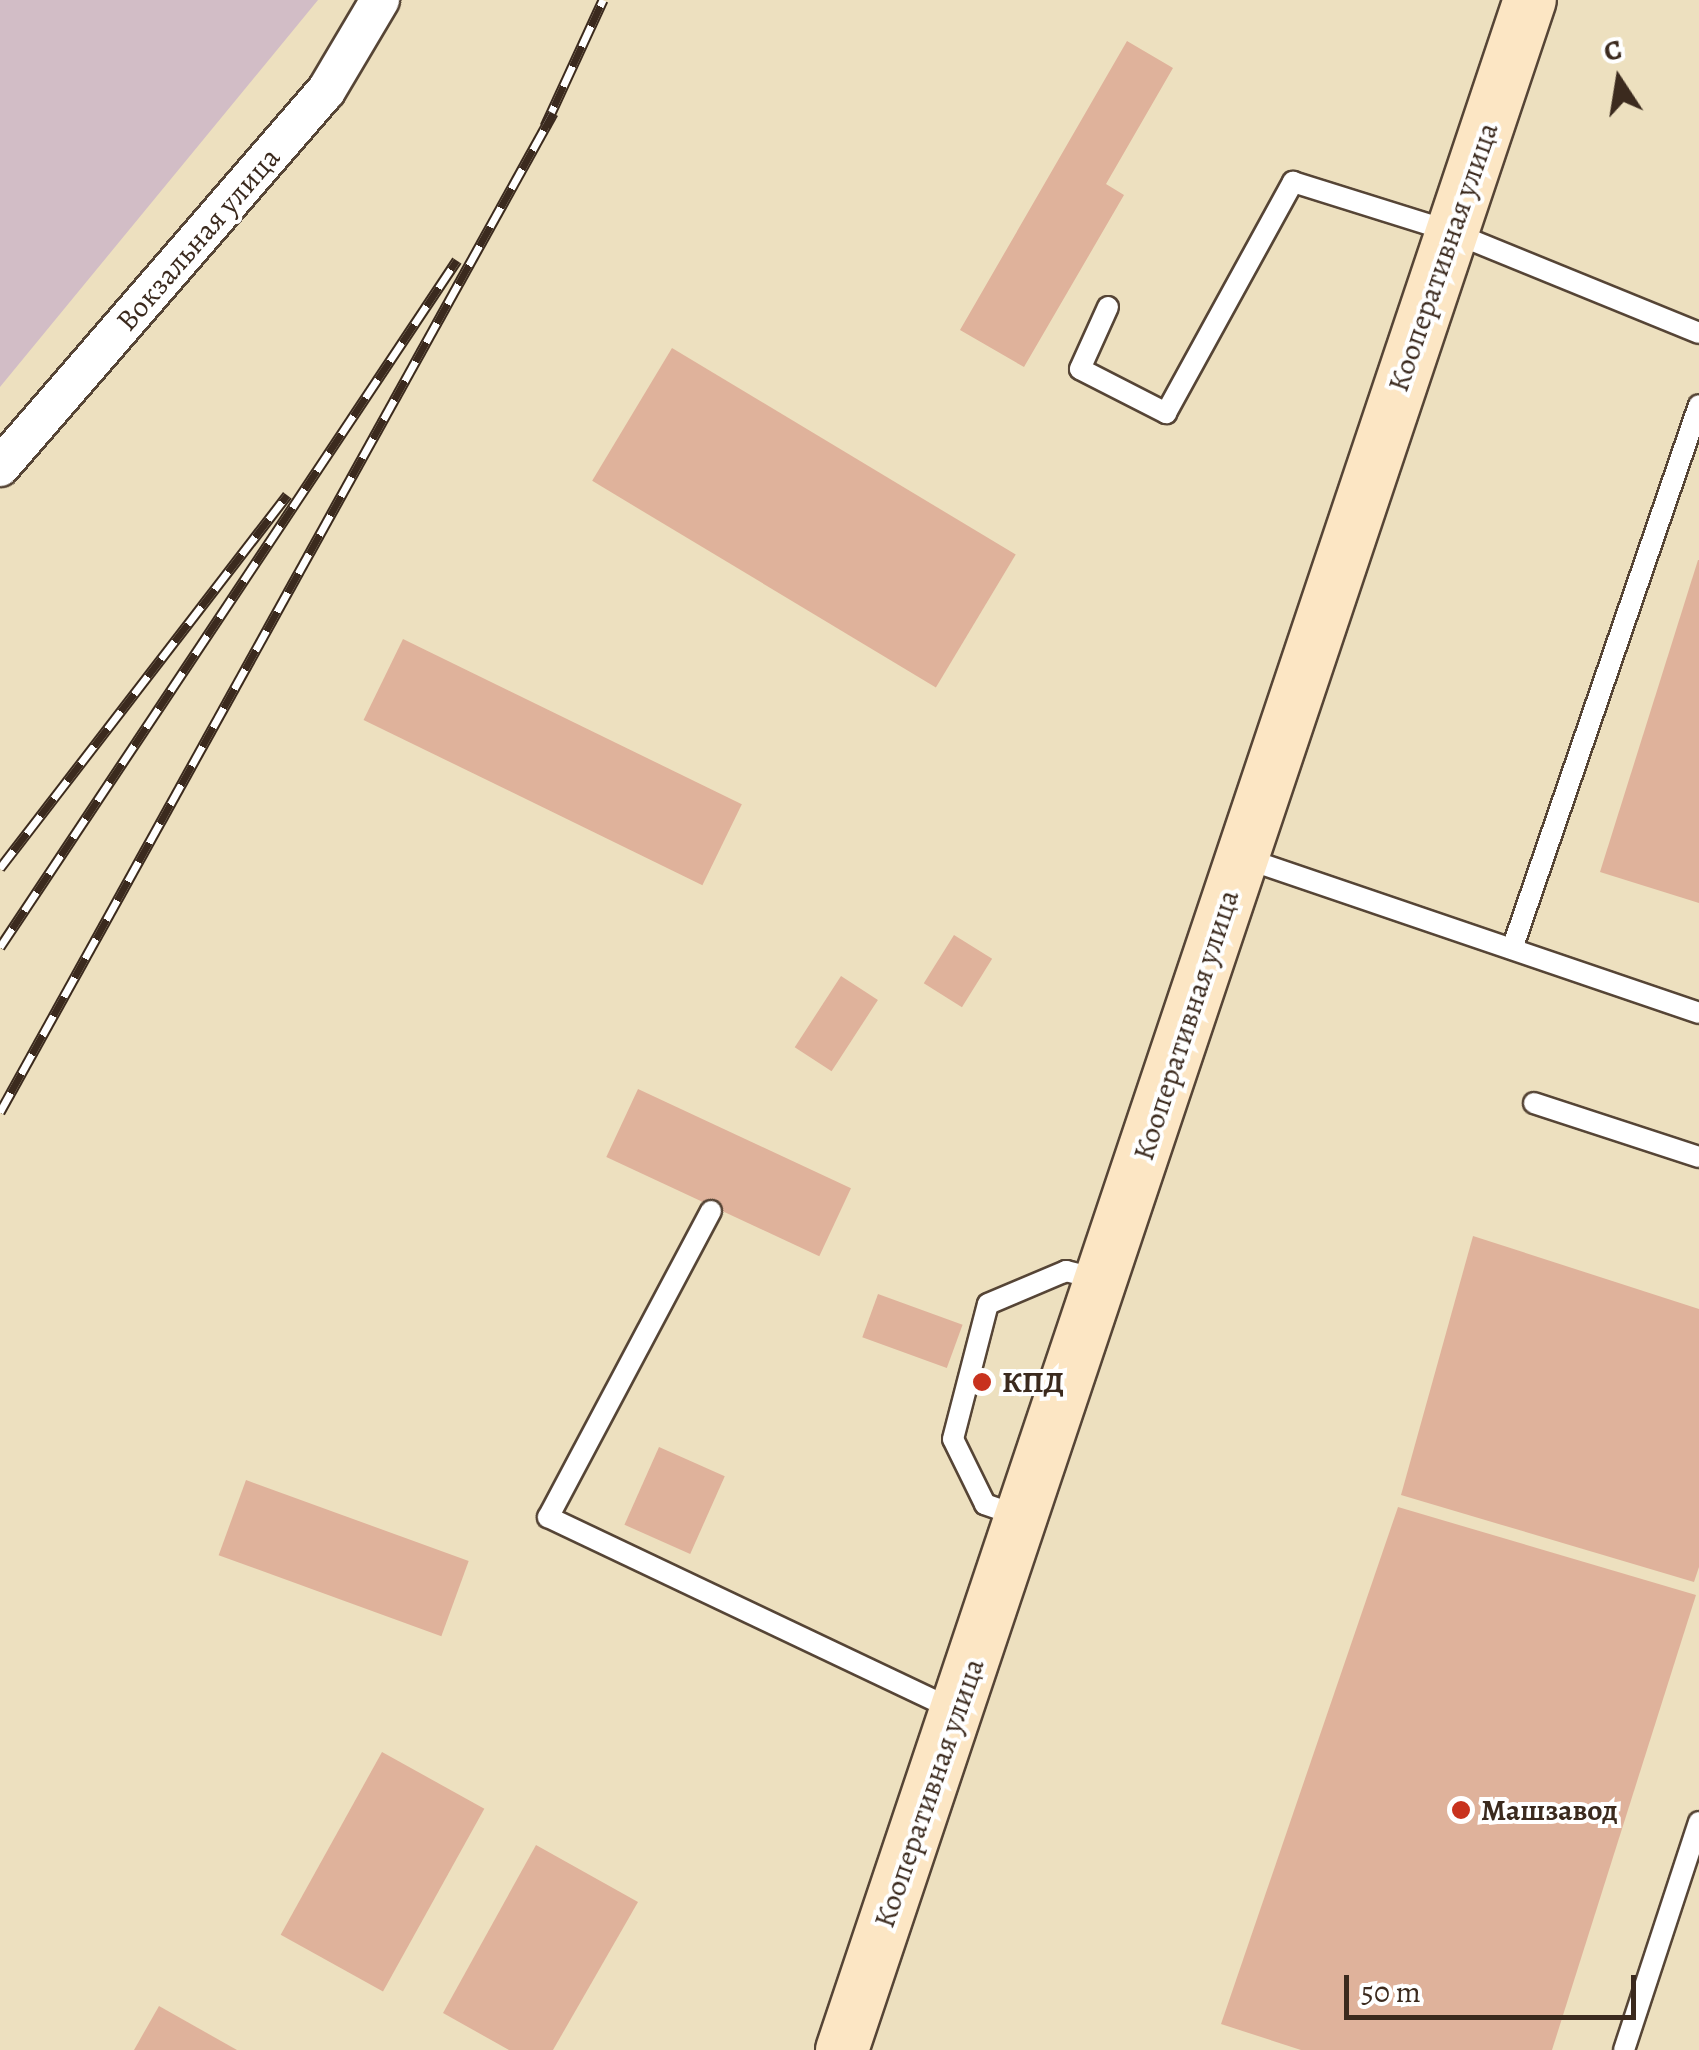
<!DOCTYPE html>
<html>
<head>
<meta charset="utf-8">
<style>
	body { margin:0 }
	#map { position:relative; width:1699px; height:2050px; overflow:hidden; background:#ede0bf; font-family:Alegreya,serif }
	div>[style] { position:absolute }
	.industrial>* { inset:0; background:#d2bdc6 }
	.building>* { inset:0; background:#dfb29b; transform-origin:0 0 }
	.roads { filter:drop-shadow(2px 0 #564536) drop-shadow(-2px 0 #564536) drop-shadow(0 2px #564536) drop-shadow(0 -2px #564536) }
	.service>* { height:20px; margin:-10px; padding:0 10px; transform-origin:10px; border-radius:10px; background:#fff }
	.minor>* { height:38px; margin:-19px; padding:0 19px; transform-origin:19px; border-radius:19px; background:#fff }
	.secondary>* { height:52px; margin:-26px; padding:0 26px; transform-origin:26px; border-radius:26px; background:#fce6c4 }
	.rail>* { height:11px; margin-top:-5.5px; transform-origin:0; background:repeating-linear-gradient(90deg,#fff 0 22px,#3b2a1e 0 44px); box-sizing:border-box; border-block:2px solid #3b2a1e }
	.dots>* { width:28px; height:28px; translate:-50% -50%; box-sizing:border-box; border:5px solid #fff; border-radius:50% }
	span { translate:-50% -50%; white-space:nowrap; text-align:center; line-height:1.15; -webkit-text-stroke:8px #fff; paint-order:stroke }
	.street-label { font-size:30px; color:#3b2a1e }
	.poi-label { font-size:30px; color:#3b2a1e; font-weight:700 }
	.left { translate:0 -50%; text-align:left }
	.north { position:absolute; left:1569px; top:30px; width:100px; height:100px; -webkit-text-stroke:8px #fff; paint-order:stroke; rotate:348deg; font-size:28px; font-weight:700; line-height:40px; text-align:center; color:#3b2a1e }
	.north::after { content:''; display:block; margin:auto; width:35px; height:45px; background:#3b2a1e; clip-path:polygon(50% 0,100% 100%,50% 72%,0 100%) }
	.scale { position:absolute; left:1344px; top:1975px; width:292px; height:45px; box-sizing:border-box; border:5px solid #3b2a1e; border-top:0; padding-left:12px; font-size:30px; line-height:35px; white-space:nowrap; color:#3b2a1e; -webkit-text-stroke:8px #fff; paint-order:stroke }
</style>
</head>
<body>
<div id="map">
	<div class="industrial">
		<div style="clip-path:polygon(0 0,318px 0,0 387px)"></div>
	</div>
	<div class="building">
		<div style="clip-path:polygon(1127px 41px,1173px 68px,1106px 184px,1124px 195px,1024px 367px,960px 330px)"></div>
		<div style="left:672px;top:348px;width:401px;height:155px;rotate:31deg"></div>
		<div style="clip-path:polygon(1698px 560px,1699px 560px,1699px 903px,1600px 872px)"></div>
		<div style="left:403px;top:639px;width:377px;height:90px;rotate:26deg"></div>
		<div style="left:954px;top:935px;width:45px;height:57px;rotate:32deg"></div>
		<div style="left:841px;top:976px;width:44px;height:85px;rotate:33deg"></div>
		<div style="left:638px;top:1089px;width:235px;height:75px;rotate:25deg"></div>
		<div style="clip-path:polygon(1473px 1236px,1699px 1309px,1699px 1567px,1694px 1582px,1401px 1495px)"></div>
		<div style="left:878px;top:1294px;width:90px;height:46px;rotate:20deg"></div>
		<div style="left:659px;top:1447px;width:72px;height:85px;rotate:24deg"></div>
		<div style="left:246px;top:1480px;width:237px;height:80px;rotate:20deg"></div>
		<div style="clip-path:polygon(1398px 1507px,1696px 1595px,1552px 2050px,1301px 2050px,1221px 2024px)"></div>
		<div style="left:382px;top:1752px;width:117px;height:209px;rotate:29deg"></div>
		<div style="clip-path:polygon(536px 1845px,638px 1902px,553px 2050px,509px 2050px,443px 2013px)"></div>
		<div style="clip-path:polygon(159px 2006px,237px 2050px,134px 2050px)"></div>
	</div>
	<div class="roads">
		<div class="service">
			<div style="left:1108px;top:307px;width:68px;rotate:114.3deg"></div>
			<div style="left:1080px;top:369px;width:97px;rotate:27.1deg"></div>
			<div style="left:1166px;top:413px;width:264px;rotate:-61.2deg"></div>
			<div style="left:1293px;top:182px;width:164px;rotate:17.4deg"></div>
			<div style="left:1449px;top:231px;width:270px;rotate:22.2deg"></div>
			<div style="left:1244px;top:858px;width:481px;rotate:18.8deg"></div>
			<div style="left:1512px;top:949px;width:575px;rotate:-71.03deg"></div>
			<div style="left:1534px;top:1103px;width:174px;rotate:18.1deg"></div>
			<div style="left:711px;top:1211px;width:347px;rotate:118deg"></div>
			<div style="left:548px;top:1517px;width:450px;rotate:25.4deg"></div>
			<div style="left:1019px;top:1516px;width:36px;rotate:-161deg"></div>
			<div style="left:985px;top:1504px;width:72px;rotate:-116.2deg"></div>
			<div style="left:953px;top:1439px;width:139px;rotate:-75.5deg"></div>
			<div style="left:988px;top:1304px;width:85px;rotate:-22.9deg"></div>
			<div style="left:1066px;top:1271px;width:34px;rotate:14deg"></div>
			<div style="left:1624px;top:2050px;width:240px;rotate:-71.8deg"></div>
		</div>
		<div class="minor">
			<div style="left:0;top:467px;width:498px;rotate:-49.1deg"></div>
			<div style="left:326px;top:91px;width:106px;rotate:-59.3deg"></div>
		</div>
		<div class="secondary">
			<div style="left:842px;top:2050px;width:2162px;rotate:-71.45deg"></div>
		</div>
	</div>
	<div class="rail">
		<div style="left:545px;top:126px;width:139px;rotate:-65.3deg"></div>
		<div style="left:0;top:868px;width:471px;rotate:-52.4deg"></div>
		<div style="left:0;top:947px;width:825px;rotate:-56.37deg"></div>
		<div style="left:0;top:1112px;width:1142px;rotate:-61.03deg"></div>
	</div>
	<div class="dots">
		<div style="left:982px;top:1382px;background:#c8321e"></div>
		<div style="left:1461px;top:1810px;background:#c8321e"></div>
	</div>
	<div class="street-label">
		<span style="left:198px;top:239px;rotate:-49deg">Вокзальная улица</span>
		<span style="left:1443px;top:257px;rotate:-71deg">Кооперативная улица</span>
		<span style="left:1186px;top:1025px;rotate:-72deg">Кооперативная улица</span>
		<span style="left:929px;top:1793px;rotate:-71deg">Кооперативная улица</span>
	</div>
	<div class="poi-label">
		<span class="left" style="left:1002px;top:1382px">КПД</span>
		<span class="left" style="left:1481px;top:1810px">Машзавод</span>
	</div>
	<div class="north">С</div>
	<div class="scale">50 m</div>
</div>
</body>
</html>
